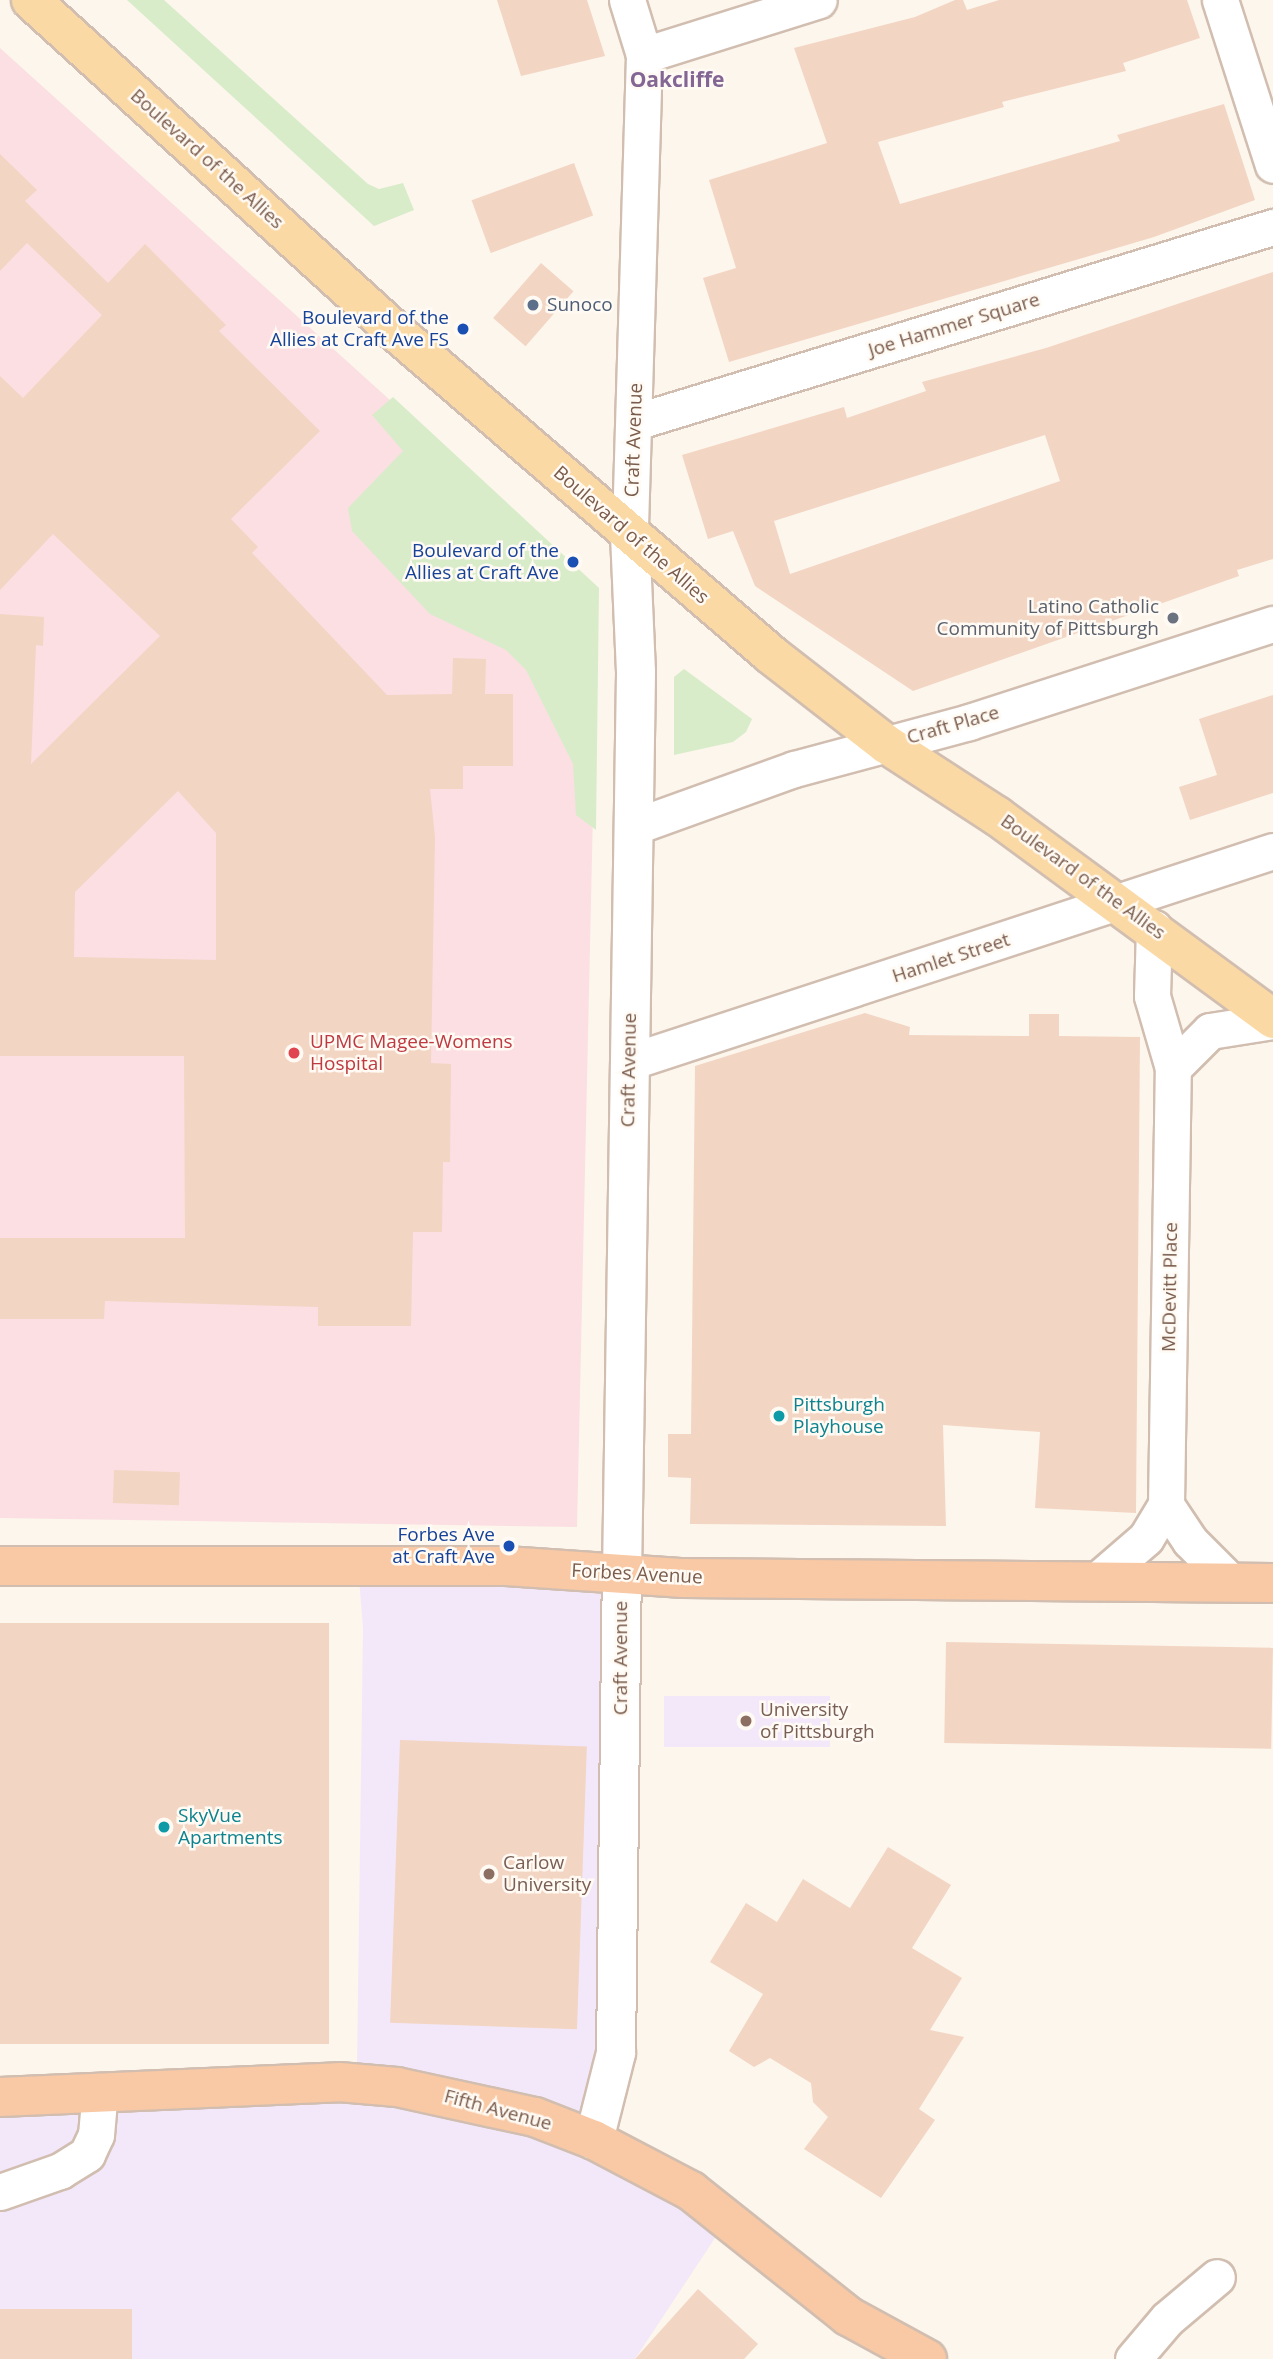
<!DOCTYPE html>
<html>
<head>
<meta charset="utf-8">
<style>
	body { margin:0 }
	#map { position:relative; width:1273px; height:2359px; overflow:hidden; background:#fdf6ec; font-family:"Open Sans",sans-serif }
	div>[style] { position:absolute }
	.education>* { inset:0; background:#f3e8fa; transform-origin:0 0 }
	.medical>* { inset:0; background:#fbdfe3 }
	.green>* { inset:0; background:#d8ecc9 }
	.building>* { inset:0; background:#f3d5c3; transform-origin:0 0 }
	.roads { filter:drop-shadow(2px 0 #d1beb0) drop-shadow(-2px 0 #d1beb0) drop-shadow(0 2px #d1beb0) drop-shadow(0 -2px #d1beb0) }
	.minor>* { height:35px; margin:-17.5px; padding:0 17.5px; transform-origin:17.5px; border-radius:17.5px; background:#fff }
	.tertiary>* { height:38px; margin:-19px; padding:0 19px; transform-origin:19px; border-radius:19px; background:#fff }
	.secondary>* { height:38px; margin:-19px; padding:0 19px; transform-origin:19px; border-radius:19px; background:#fff }
	.primary>* { height:38px; margin:-19px; padding:0 19px; transform-origin:19px; border-radius:19px; background:#fbd9a5 }
	.trunk>* { height:38px; margin:-19px; padding:0 19px; transform-origin:19px; border-radius:19px; background:#f9c8a4 }
	.dots>* { width:19px; height:19px; translate:-50% -50%; box-sizing:border-box; border:4px solid #fffaf3; border-radius:50% }
	span { translate:-50% -50%; white-space:nowrap; text-align:center; line-height:1.15; -webkit-text-stroke:5px #fffaf3; paint-order:stroke }
	.street-label { font-size:19px; color:#7a5c4d }
	.service-label { font-size:19px; color:#4e5e75 }
	.left { translate:0 -50%; text-align:left }
	.transit-label { font-size:19px; color:#164399 }
	.right { translate:-100% -50%; text-align:right }
	.worship-label { font-size:19px; color:#5b616d }
	.health-label { font-size:19px; color:#be3a42 }
	.culture-label { font-size:19px; color:#0d838f }
	.education-label { font-size:19px; color:#785e54 }
	.neighbourhood-label { font-size:21px; color:#846695; font-weight:700 }
</style>
</head>
<body>
<div id="map">
	<div class="education">
		<div style="clip-path:polygon(358px 1566px,622px 1575px,594px 2140px,727px 2220px,635px 2359px,0 2359px,0 2102px,189px 2095px,357px 2063px,363px 1628px)"></div>
		<div style="left:664px;top:1696px;width:166px;height:51px"></div>
	</div>
	<div class="medical">
		<div style="clip-path:polygon(0 48px,598px 588px,577px 1527px,0 1518px)"></div>
	</div>
	<div class="green">
		<div style="clip-path:polygon(127px 0,164px 0,368px 184px,379px 189px,403px 183px,414px 210px,374px 226px)"></div>
		<div style="clip-path:polygon(393px 397px,599px 588px,596px 830px,576px 815px,573px 764px,526px 670px,506px 650px,430px 614px,352px 531px,348px 508px,403px 451px,372px 415px)"></div>
		<div style="clip-path:polygon(684px 669px,752px 719px,746px 732px,733px 742px,674px 755px,674px 677px)"></div>
	</div>
	<div class="building">
		<div style="clip-path:polygon(497px 0,587px 0,605px 56px,521px 76px)"></div>
		<div style="clip-path:polygon(955px 0,963px 0,967px 10px,999px 0,1187px 0,1200px 38px,1123px 63px,1126px 71px,1002px 102px,1004px 107px,878px 142px,900px 204px,1120px 141px,1117px 135px,1224px 104px,1255px 200px,1154px 237px,729px 362px,703px 278px,736px 268px,709px 180px,827px 143px,794px 48px,915px 17px)"></div>
		<div style="clip-path:polygon(evenodd,0 154px,37px 190px,25px 201px,108px 283px,145px 244px,226px 325px,219px 331px,320px 431px,231px 519px,258px 547px,252px 553px,387px 695px,452px 694px,453px 658px,486px 659px,485px 694px,513px 694px,513px 766px,463px 766px,463px 789px,430px 789px,435px 837px,431px 1063px,451px 1064px,450px 1162px,443px 1162px,442px 1232px,413px 1232px,411px 1326px,318px 1326px,318px 1307px,105px 1301px,104px 1319px,0 1319px,0 1238px,185px 1238px,184px 1056px,0 1056px,0 614px,44px 617px,43px 646px,36px 645px,31px 764px,160px 636px,53px 534px,0 590px,0 376px,23px 398px,102px 315px,27px 243px,0 271px,0 154px,178px 791px,216px 833px,216px 960px,74px 957px,75px 892px,178px 791px)"></div>
		<div style="left:574px;top:163px;width:56px;height:109px;rotate:70deg"></div>
		<div style="left:541px;top:263px;width:43px;height:73px;rotate:41deg"></div>
		<div style="clip-path:polygon(evenodd,1273px 272px,1273px 559px,1237px 570px,1239px 576px,913px 691px,755px 586px,733px 531px,708px 539px,682px 455px,844px 407px,847px 418px,926px 391px,922px 382px,1046px 348px,1273px 272px,1045px 435px,1060px 481px,790px 574px,774px 521px,1045px 435px)"></div>
		<div style="clip-path:polygon(1273px 695px,1273px 793px,1190px 820px,1179px 787px,1217px 775px,1199px 719px)"></div>
		<div style="clip-path:polygon(865px 1013px,910px 1027px,909px 1035px,1029px 1036px,1029px 1014px,1059px 1014px,1059px 1036px,1140px 1037px,1136px 1513px,1035px 1508px,1040px 1432px,943px 1425px,946px 1526px,690px 1524px,691px 1478px,668px 1477px,668px 1434px,691px 1434px,695px 1066px)"></div>
		<div style="left:114px;top:1470px;width:66px;height:33px;rotate:2deg"></div>
		<div style="left:0;top:1623px;width:329px;height:421px"></div>
		<div style="left:946px;top:1642px;width:327px;height:101px;rotate:1deg"></div>
		<div style="left:400px;top:1740px;width:187px;height:283px;rotate:2deg"></div>
		<div style="clip-path:polygon(888px 1847px,951px 1885px,912px 1948px,962px 1978px,930px 2030px,964px 2037px,919px 2109px,935px 2120px,881px 2198px,804px 2149px,828px 2117px,813px 2102px,811px 2083px,770px 2058px,754px 2067px,729px 2051px,763px 1994px,710px 1962px,746px 1903px,777px 1922px,803px 1879px,850px 1908px)"></div>
		<div style="clip-path:polygon(698px 2289px,758px 2344px,744px 2359px,635px 2359px)"></div>
		<div style="left:0;top:2309px;width:132px;height:50px"></div>
	</div>
	<div class="roads">
		<div class="minor">
			<div style="left:627px;top:0;width:58px;rotate:72.8deg"></div>
			<div style="left:644px;top:55px;width:480px;rotate:91.7deg"></div>
			<div style="left:1220px;top:0;width:173px;rotate:72.2deg"></div>
			<div style="left:644px;top:55px;width:183px;rotate:-17.4deg"></div>
			<div style="left:635px;top:422px;width:667px;rotate:-17deg"></div>
			<div style="left:633px;top:827px;width:171px;rotate:-19.8deg"></div>
			<div style="left:794px;top:769px;width:181px;rotate:-15deg"></div>
			<div style="left:969px;top:722px;width:319px;rotate:-17.9deg"></div>
			<div style="left:629px;top:1062px;width:678px;rotate:-18.14deg"></div>
			<div style="left:1173px;top:1068px;width:52px;rotate:-45deg"></div>
			<div style="left:1210px;top:1031px;width:64px;rotate:-9deg"></div>
			<div style="left:1166px;top:1505px;width:43px;rotate:56.3deg"></div>
			<div style="left:1190px;top:1541px;width:58px;rotate:45deg"></div>
			<div style="left:1095px;top:1582px;width:67px;rotate:-40.8deg"></div>
			<div style="left:1146px;top:1538px;width:39px;rotate:-59deg"></div>
			<div style="left:1166px;top:1505px;width:437px;rotate:-89.1deg"></div>
			<div style="left:1173px;top:1068px;width:75px;rotate:-106.3deg"></div>
			<div style="left:1152px;top:996px;width:68px;rotate:-88.3deg"></div>
			<div style="left:0;top:2192px;width:64px;rotate:-19.3deg"></div>
			<div style="left:60px;top:2171px;width:32px;rotate:-32deg"></div>
			<div style="left:87px;top:2154px;width:21px;rotate:-65deg"></div>
			<div style="left:96px;top:2135px;width:38px;rotate:-85deg"></div>
			<div style="left:1133px;top:2359px;width:52px;rotate:-49.6deg"></div>
			<div style="left:1167px;top:2319px;width:65px;rotate:-40deg"></div>
		</div>
		<div class="tertiary">
			<div style="left:594px;top:2140px;width:90px;rotate:-75.8deg"></div>
			<div style="left:616px;top:2053px;width:478px;rotate:-89.3deg"></div>
		</div>
		<div class="secondary">
			<div style="left:622px;top:1575px;width:903px;rotate:-89.11deg"></div>
			<div style="left:636px;top:672px;width:137px;rotate:-92.5deg"></div>
		</div>
		<div class="primary">
			<div style="left:31px;top:0;width:493px;rotate:42.3deg"></div>
			<div style="left:396px;top:332px;width:494px;rotate:40.7deg"></div>
			<div style="left:770px;top:654px;width:147px;rotate:37.8deg"></div>
			<div style="left:886px;top:744px;width:132px;rotate:33deg"></div>
			<div style="left:997px;top:816px;width:343px;rotate:36.3deg"></div>
		</div>
		<div class="trunk">
			<div style="left:0;top:1566px;width:506px"></div>
			<div style="left:506px;top:1566px;width:178px;rotate:3.9deg"></div>
			<div style="left:684px;top:1578px;width:589px;rotate:0.49deg"></div>
			<div style="left:0;top:2097px;width:339px;rotate:-2.5deg"></div>
			<div style="left:339px;top:2082px;width:58px;rotate:4.9deg"></div>
			<div style="left:397px;top:2087px;width:141px;rotate:12.3deg"></div>
			<div style="left:535px;top:2117px;width:63px;rotate:21.3deg"></div>
			<div style="left:594px;top:2140px;width:110px;rotate:27.7deg"></div>
			<div style="left:691px;top:2191px;width:201px;rotate:38.5deg"></div>
			<div style="left:848px;top:2316px;width:90px;rotate:28.6deg"></div>
		</div>
	</div>
	<div class="dots">
		<div style="left:533px;top:305px;background:#5c6f8a"></div>
		<div style="left:463px;top:329px;background:#1a4fb4"></div>
		<div style="left:573px;top:562px;background:#1a4fb4"></div>
		<div style="left:1173px;top:618px;background:#6b7280"></div>
		<div style="left:294px;top:1053px;background:#e0444e"></div>
		<div style="left:779px;top:1416px;background:#0f9aa8"></div>
		<div style="left:509px;top:1546px;background:#1a4fb4"></div>
		<div style="left:746px;top:1721px;background:#8d6e63"></div>
		<div style="left:164px;top:1827px;background:#0f9aa8"></div>
		<div style="left:489px;top:1874px;background:#8d6e63"></div>
	</div>
	<div class="street-label">
		<span style="left:207px;top:159px;rotate:42deg">Boulevard of the Allies</span>
		<span style="left:954px;top:325px;rotate:-17deg">Joe Hammer Square</span>
		<span style="left:634px;top:440px;rotate:-88deg">Craft Avenue</span>
		<span style="left:631px;top:535px;rotate:41deg">Boulevard of the Allies</span>
		<span style="left:953px;top:725px;rotate:-16deg">Craft Place</span>
		<span style="left:1083px;top:877px;rotate:36deg">Boulevard of the Allies</span>
		<span style="left:951px;top:958px;rotate:-18deg">Hamlet Street</span>
		<span style="left:629px;top:1070px;rotate:-89deg">Craft Avenue</span>
		<span style="left:1170px;top:1287px;rotate:-89deg">McDevitt Place</span>
		<span style="left:637px;top:1574px;rotate:3deg">Forbes Avenue</span>
		<span style="left:621px;top:1658px;rotate:-90deg">Craft Avenue</span>
		<span style="left:498px;top:2110px;rotate:15deg">Fifth Avenue</span>
	</div>
	<div class="service-label">
		<span class="left" style="left:547px;top:305px">Sunoco</span>
	</div>
	<div class="transit-label">
		<span class="right" style="left:449px;top:329px">Boulevard of the<br>Allies at Craft Ave FS</span>
		<span class="right" style="left:559px;top:562px">Boulevard of the<br>Allies at Craft Ave</span>
		<span class="right" style="left:495px;top:1546px">Forbes Ave<br>at Craft Ave</span>
	</div>
	<div class="worship-label">
		<span class="right" style="left:1159px;top:618px">Latino Catholic<br>Community of Pittsburgh</span>
	</div>
	<div class="health-label">
		<span class="left" style="left:310px;top:1053px">UPMC Magee-Womens<br>Hospital</span>
	</div>
	<div class="culture-label">
		<span class="left" style="left:793px;top:1416px">Pittsburgh<br>Playhouse</span>
		<span class="left" style="left:178px;top:1827px">SkyVue<br>Apartments</span>
	</div>
	<div class="education-label">
		<span class="left" style="left:760px;top:1721px">University<br>of Pittsburgh</span>
		<span class="left" style="left:503px;top:1874px">Carlow<br>University</span>
	</div>
	<div class="neighbourhood-label">
		<span style="left:677px;top:79px">Oakcliffe</span>
	</div>
</div>
</body>
</html>
